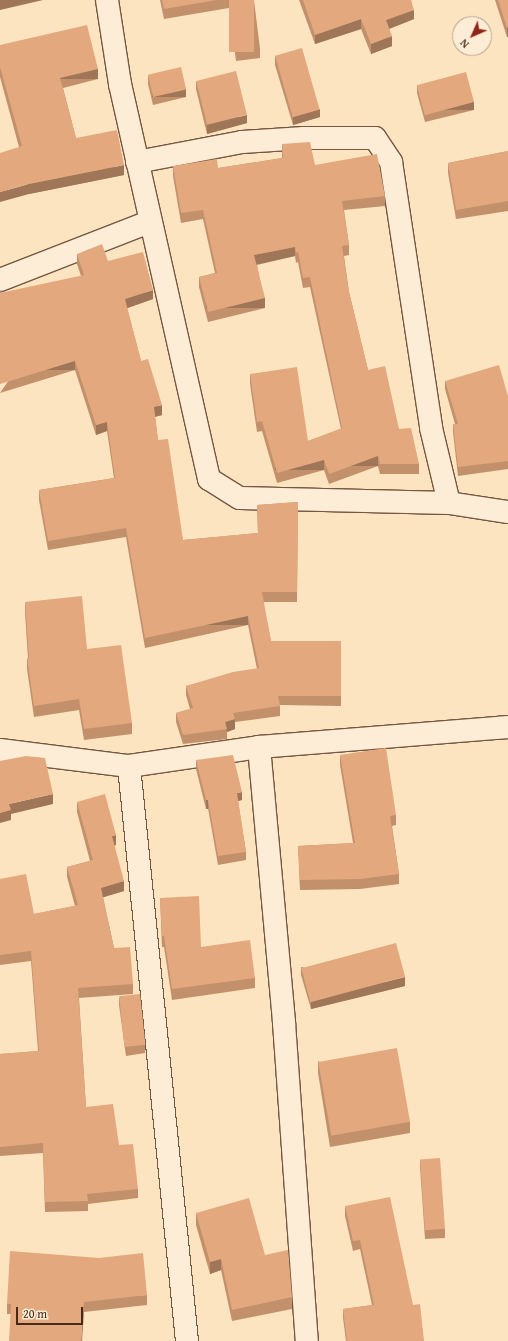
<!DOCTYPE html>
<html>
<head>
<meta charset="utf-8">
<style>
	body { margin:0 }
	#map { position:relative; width:508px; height:1341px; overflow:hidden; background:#fce4c0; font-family:"Gentium Book Plus",serif }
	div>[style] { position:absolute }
	.roads { filter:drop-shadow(1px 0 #755742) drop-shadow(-1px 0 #755742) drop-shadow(0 1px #755742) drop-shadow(0 -1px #755742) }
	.minor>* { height:22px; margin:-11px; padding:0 11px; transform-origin:11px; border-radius:11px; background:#fdedd6 }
	.wall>* { inset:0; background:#c3906c }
	.shaded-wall>* { inset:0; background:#9f7658; transform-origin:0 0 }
	.building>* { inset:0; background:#e3a87e; transform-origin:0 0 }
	span { translate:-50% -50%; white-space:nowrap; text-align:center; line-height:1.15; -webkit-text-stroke:4px #fdedd6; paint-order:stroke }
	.north { position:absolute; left:452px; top:16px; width:40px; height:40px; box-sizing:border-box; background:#fdedd6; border:1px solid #b59e8a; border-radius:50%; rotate:225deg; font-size:11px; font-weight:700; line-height:16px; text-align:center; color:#482818 }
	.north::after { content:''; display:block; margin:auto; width:14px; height:18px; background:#8f2418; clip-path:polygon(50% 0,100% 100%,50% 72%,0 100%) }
	.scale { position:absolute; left:16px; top:1307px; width:67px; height:18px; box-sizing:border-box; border:2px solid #482818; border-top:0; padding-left:5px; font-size:12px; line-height:14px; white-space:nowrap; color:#482818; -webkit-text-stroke:3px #fdedd6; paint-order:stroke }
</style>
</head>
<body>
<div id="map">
	<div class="roads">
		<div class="minor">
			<div style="left:107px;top:0;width:85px;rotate:81.2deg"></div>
			<div style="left:120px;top:84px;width:405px;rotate:77.3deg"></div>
			<div style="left:209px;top:479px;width:36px;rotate:32deg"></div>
			<div style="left:240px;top:498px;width:209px;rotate:1.4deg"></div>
			<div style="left:449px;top:503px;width:60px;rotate:8.7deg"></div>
			<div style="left:137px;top:162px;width:107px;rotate:-10.8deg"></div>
			<div style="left:242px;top:142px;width:62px;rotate:-3.7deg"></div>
			<div style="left:304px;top:138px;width:71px"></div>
			<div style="left:375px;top:138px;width:29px;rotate:56deg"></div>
			<div style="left:391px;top:162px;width:269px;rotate:81.4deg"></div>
			<div style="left:431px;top:428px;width:77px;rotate:76.5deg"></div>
			<div style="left:0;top:280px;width:160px;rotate:-21.3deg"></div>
			<div style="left:259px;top:747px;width:277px;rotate:84.8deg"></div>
			<div style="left:284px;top:1023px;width:319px;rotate:85.9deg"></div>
			<div style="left:0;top:750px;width:130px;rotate:7.1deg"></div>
			<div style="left:129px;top:766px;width:131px;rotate:-8.3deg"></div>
			<div style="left:259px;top:747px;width:250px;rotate:-4.6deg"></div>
			<div style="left:129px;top:766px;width:578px;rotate:84.24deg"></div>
		</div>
	</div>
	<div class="wall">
		<div style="clip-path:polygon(160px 0,254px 0,260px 49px,260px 58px,236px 61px,229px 8px,164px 19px)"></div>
		<div style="clip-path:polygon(299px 0,411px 0,414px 19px,389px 29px,392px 46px,371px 54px,361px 29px,315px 44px)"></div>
		<div style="clip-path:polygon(495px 0,508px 0,508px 37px,507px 37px)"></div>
		<div style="clip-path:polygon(0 45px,98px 79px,63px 88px,76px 138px,124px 175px,29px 194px,19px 147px,0 77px)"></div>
		<div style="clip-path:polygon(275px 56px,320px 117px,293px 125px,275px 65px)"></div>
		<div style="clip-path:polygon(148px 75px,186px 97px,153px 105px,148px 84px)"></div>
		<div style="clip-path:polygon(196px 81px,247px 123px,207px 134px,196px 89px)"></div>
		<div style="clip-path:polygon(417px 85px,474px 110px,425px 122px,417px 93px)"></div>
		<div style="clip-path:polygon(282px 144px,315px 165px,385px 196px,385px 206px,344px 210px,349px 245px,349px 255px,344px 256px,349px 292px,368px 370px,399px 429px,419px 464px,419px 474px,380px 474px,378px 466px,329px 484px,324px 470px,277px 483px,262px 431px,257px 432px,250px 384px,250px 374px,308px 441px,341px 429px,310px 287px,303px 288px,298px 262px,296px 263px,295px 256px,257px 265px,265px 308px,208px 322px,199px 287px,199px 277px,215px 273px,203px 219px,181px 223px,173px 176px,173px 166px,218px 168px,282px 158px)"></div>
		<div style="clip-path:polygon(508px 151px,508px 211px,456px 219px,448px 173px,448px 163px)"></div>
		<div style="clip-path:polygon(77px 254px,108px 261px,153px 299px,127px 308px,141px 361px,162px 415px,155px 417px,158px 440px,183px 540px,258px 533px,257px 505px,298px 502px,297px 602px,263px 602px,271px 641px,341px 641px,341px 706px,280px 705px,280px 716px,235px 722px,235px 729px,227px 732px,227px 739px,183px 744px,176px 722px,176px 713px,190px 709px,186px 695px,186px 686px,257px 669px,248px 625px,145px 648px,126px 537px,48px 550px,39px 500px,39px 490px,114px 478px,107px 431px,96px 435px,75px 370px,0 393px,81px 276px,77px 264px)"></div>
		<div style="clip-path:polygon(445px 381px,508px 396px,508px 469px,458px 476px,453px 432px,453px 424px,455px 424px,445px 389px)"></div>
		<div style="clip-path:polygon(25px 602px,87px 649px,132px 723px,132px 734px,84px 740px,79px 710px,34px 717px,27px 669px,27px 658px,28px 658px,25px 613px)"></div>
		<div style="clip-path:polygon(340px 755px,396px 815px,396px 825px,392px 826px,399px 874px,399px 884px,360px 889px,300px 890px,298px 846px,353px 843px,340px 765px)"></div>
		<div style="clip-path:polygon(196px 760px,242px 800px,238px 801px,246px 852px,246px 860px,218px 865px,208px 808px,206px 809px,196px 769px)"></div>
		<div style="clip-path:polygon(77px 802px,116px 845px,114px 846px,124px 891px,103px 897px,114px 948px,133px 984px,133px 994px,79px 998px,86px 1107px,119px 1145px,138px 1189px,138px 1198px,88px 1204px,88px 1211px,45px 1212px,43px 1153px,0 1156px,0 1054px,38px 1051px,31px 961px,0 965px,0 879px,34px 914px,75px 906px,67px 877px,67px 867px,90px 861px,77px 812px)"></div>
		<div style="clip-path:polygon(160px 898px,201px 947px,255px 978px,255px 988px,172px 1000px,164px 947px,162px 947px)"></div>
		<div style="clip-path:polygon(301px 967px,405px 986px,311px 1009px,301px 975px)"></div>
		<div style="clip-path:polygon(119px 997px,145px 1045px,145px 1053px,126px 1056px,119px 1005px)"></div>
		<div style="clip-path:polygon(318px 1061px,410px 1122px,410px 1133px,330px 1147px,318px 1073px)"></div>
		<div style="clip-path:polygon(420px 1159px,445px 1229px,445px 1238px,425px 1239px,420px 1167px)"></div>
		<div style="clip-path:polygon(345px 1206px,413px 1305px,424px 1341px,346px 1341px,343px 1318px,343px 1309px,372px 1305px,360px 1249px,353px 1251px,345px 1216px)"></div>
		<div style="clip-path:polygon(196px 1213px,265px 1255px,292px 1297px,292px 1309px,232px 1321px,221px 1270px,210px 1274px,196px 1225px)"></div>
		<div style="clip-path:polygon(147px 1295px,147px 1305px,84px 1312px,7px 1314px,7px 1304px)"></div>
	</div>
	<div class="shaded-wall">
		<div style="clip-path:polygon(0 0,43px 0,0 10px)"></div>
		<div style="clip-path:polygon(414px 10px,414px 19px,386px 30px,386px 20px)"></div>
		<div style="clip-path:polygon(361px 19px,361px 29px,315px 44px,315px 35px)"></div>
		<div style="left:508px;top:27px;width:10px;height:1px;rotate:90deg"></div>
		<div style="clip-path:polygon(392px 36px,392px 46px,371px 54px,371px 44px)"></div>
		<div style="left:98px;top:69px;width:10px;height:39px;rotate:90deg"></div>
		<div style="left:186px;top:89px;width:8px;height:34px;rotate:90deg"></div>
		<div style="left:474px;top:102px;width:8px;height:50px;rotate:90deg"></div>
		<div style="clip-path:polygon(320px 109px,320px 117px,293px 125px,293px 117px)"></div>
		<div style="clip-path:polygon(247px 115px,247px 123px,207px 134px,207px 125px)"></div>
		<div style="clip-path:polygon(124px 165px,124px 175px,29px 194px,0 202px,0 192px,29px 184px)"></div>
		<div style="clip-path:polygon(295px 247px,295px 256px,254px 265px,254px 255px)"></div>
		<div style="clip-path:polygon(153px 290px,153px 299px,125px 309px,125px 299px)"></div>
		<div style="left:265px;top:298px;width:10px;height:59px;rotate:90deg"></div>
		<div style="left:75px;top:361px;width:9px;height:78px;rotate:90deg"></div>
		<div style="clip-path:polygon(162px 405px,162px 415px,154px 417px,154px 407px)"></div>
		<div style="clip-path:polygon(107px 422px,107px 431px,96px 435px,96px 425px)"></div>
		<div style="left:378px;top:456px;width:10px;height:52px;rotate:90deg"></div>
		<div style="left:324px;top:460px;width:10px;height:49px;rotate:90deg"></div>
		<div style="left:248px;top:616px;width:9px;height:105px;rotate:90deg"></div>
		<div style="clip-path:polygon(235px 719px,235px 729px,227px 732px,225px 722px)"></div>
		<div style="clip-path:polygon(242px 792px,242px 800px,237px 801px,237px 793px)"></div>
		<div style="clip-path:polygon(53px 794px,53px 804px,11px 814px,11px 820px,0 823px,0 813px,9px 804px)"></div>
		<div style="left:206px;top:800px;width:2px;height:9px"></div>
		<div style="clip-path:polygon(116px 835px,116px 845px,112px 846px,112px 836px)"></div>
		<div style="clip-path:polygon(124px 881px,124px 891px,101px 898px,101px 888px)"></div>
		<div style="clip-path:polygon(405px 977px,405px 986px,311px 1009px,311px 1001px)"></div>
		<div style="clip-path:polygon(221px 1259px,221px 1270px,210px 1274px,210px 1262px)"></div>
		<div style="clip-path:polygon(84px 1302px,84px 1312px,82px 1341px,81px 1341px)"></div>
	</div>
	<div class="building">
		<div style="clip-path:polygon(162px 0,217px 0,164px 9px)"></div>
		<div style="left:229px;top:0;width:25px;height:52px"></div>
		<div style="clip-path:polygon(303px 0,411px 0,414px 10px,386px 20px,392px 36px,371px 44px,361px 19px,315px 35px)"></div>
		<div style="clip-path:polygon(498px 0,508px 0,508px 27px,507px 28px)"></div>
		<div style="clip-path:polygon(87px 25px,98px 69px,60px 78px,76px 138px,117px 130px,124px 165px,29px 184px,0 192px,0 153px,22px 146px,0 67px,0 45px)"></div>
		<div style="left:302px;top:48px;width:64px;height:28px;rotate:74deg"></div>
		<div style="left:181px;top:67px;width:23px;height:34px;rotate:77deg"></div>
		<div style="left:236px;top:71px;width:45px;height:41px;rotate:76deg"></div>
		<div style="left:466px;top:72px;width:31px;height:51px;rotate:75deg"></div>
		<div style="clip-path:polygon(310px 142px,315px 165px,377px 154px,385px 196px,342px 201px,349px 245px,342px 246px,349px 292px,368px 370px,385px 366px,399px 429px,411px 428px,419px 464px,380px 464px,378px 456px,329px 474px,324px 460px,277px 473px,262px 421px,257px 422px,250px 374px,297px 367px,308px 441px,342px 428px,310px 277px,303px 278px,298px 252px,296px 253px,295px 247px,254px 255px,265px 298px,208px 312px,199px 277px,217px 273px,203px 210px,181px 213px,173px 166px,217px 159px,218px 168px,283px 158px,282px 144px)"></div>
		<div style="clip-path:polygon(508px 151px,508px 201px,456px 210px,448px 163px)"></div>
		<div style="clip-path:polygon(102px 244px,108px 261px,143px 252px,153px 290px,125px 299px,141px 361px,148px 359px,162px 405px,154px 407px,158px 440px,168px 439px,183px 540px,258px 533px,257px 505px,298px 502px,297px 592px,262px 592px,271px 641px,341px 641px,341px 696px,278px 696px,280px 706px,233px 713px,235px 719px,225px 722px,227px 729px,183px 735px,176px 713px,193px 708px,186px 686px,233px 672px,259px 668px,248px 616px,145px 638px,126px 528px,48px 541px,39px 490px,115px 478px,107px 422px,96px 425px,75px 361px,0 384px,0 293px,84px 275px,77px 254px)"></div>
		<div style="clip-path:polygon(499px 365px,508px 396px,508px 461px,458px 467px,453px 424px,458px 424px,445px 381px)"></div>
		<div style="clip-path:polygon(82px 596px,87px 649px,121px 645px,132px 723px,84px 729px,79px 699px,34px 706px,27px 658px,29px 658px,25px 602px)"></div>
		<div style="clip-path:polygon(386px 748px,396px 815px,390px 816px,399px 874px,360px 879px,300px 880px,298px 846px,355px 843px,340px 755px)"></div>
		<div style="clip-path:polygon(233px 755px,242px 792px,237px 793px,246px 852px,218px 856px,208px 800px,206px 800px,196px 760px)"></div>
		<div style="clip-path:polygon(26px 756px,45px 758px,53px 794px,9px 804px,11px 810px,0 813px,0 761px)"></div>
		<div style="clip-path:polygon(105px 794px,116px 835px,112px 836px,124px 881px,101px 888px,114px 948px,130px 947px,133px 984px,78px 988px,86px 1107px,113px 1104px,119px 1145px,133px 1144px,138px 1189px,87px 1194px,88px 1201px,45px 1202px,43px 1143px,0 1147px,0 1054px,39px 1051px,31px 951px,0 955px,0 879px,26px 874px,34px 914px,78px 905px,67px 867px,93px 860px,77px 802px)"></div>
		<div style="clip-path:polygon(199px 896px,201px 947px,250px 940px,255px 978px,172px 989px,164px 936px,162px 936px,160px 898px)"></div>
		<div style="left:396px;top:943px;width:35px;height:98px;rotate:75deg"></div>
		<div style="left:140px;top:994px;width:51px;height:21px;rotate:84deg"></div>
		<div style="left:397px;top:1048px;width:75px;height:80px;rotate:80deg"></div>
		<div style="left:440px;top:1158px;width:71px;height:20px;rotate:86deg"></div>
		<div style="clip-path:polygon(390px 1197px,413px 1305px,420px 1304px,424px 1341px,347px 1341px,343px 1309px,374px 1305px,360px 1240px,353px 1241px,345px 1206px)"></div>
		<div style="clip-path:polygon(249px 1198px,265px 1255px,288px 1250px,292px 1297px,232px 1310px,221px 1259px,210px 1262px,196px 1213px)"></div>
		<div style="clip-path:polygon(10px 1251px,99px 1258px,143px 1253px,147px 1295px,84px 1302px,81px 1341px,9px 1341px,11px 1304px,7px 1304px)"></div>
	</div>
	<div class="north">N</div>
	<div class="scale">20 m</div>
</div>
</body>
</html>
